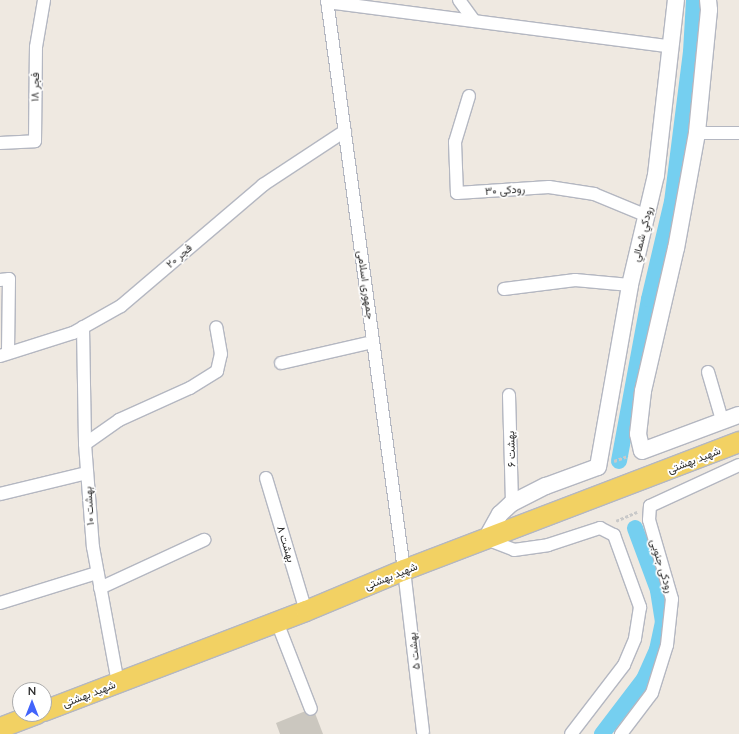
<!DOCTYPE html>
<html>
<head>
<meta charset="utf-8">
<style>
	body { margin:0 }
	#map { position:relative; width:739px; height:734px; overflow:hidden; background:#efe9e1; font-family:Lato,Vazirmatn,sans-serif }
	div>[style] { position:absolute }
	.canal>* { height:16px; margin:-8px; padding:0 8px; transform-origin:8px; border-radius:8px; background:#75cff0 }
	.building>* { inset:0; background:#cbc7bf }
	.path>* { height:2.5px; margin-top:-1.25px; transform-origin:0; background:repeating-linear-gradient(90deg,#c9c9c9 0 3px,transparent 0 5px) }
	.roads { filter:drop-shadow(1px 0 #b4b7c1) drop-shadow(-1px 0 #b4b7c1) drop-shadow(0 1px #b4b7c1) drop-shadow(0 -1px #b4b7c1) }
	.minor>* { height:12px; margin:-6px; padding:0 6px; transform-origin:6px; border-radius:6px; background:#fff }
	.tertiary>* { height:16px; margin:-8px; padding:0 8px; transform-origin:8px; border-radius:8px; background:#fff }
	.primary>* { height:20px; margin:-10px; padding:0 10px; transform-origin:10px; border-radius:10px; background:#f2d163 }
	span { translate:-50% -50%; white-space:nowrap; text-align:center; line-height:1.15; -webkit-text-stroke:3.5px #fff; paint-order:stroke }
	.street-label { font-size:11px; color:#2e2e2e }
	.north { position:absolute; left:12px; top:682px; width:40px; height:40px; box-sizing:border-box; background:#fff; border:1px solid #ababab; border-radius:50%; rotate:0deg; font-size:11px; font-weight:700; line-height:16px; text-align:center; color:#2e2e2e }
	.north::after { content:''; display:block; margin:auto; width:14px; height:18px; background:#4264fb; clip-path:polygon(50% 0,100% 100%,50% 72%,0 100%) }
</style>
</head>
<body>
<div id="map">
	<div class="canal">
		<div style="left:619px;top:461px;width:165px;rotate:-79.5deg"></div>
		<div style="left:649px;top:299px;width:100px;rotate:-76.7deg"></div>
		<div style="left:672px;top:202px;width:151px;rotate:-82.8deg"></div>
		<div style="left:691px;top:52px;width:52px;rotate:-86.7deg"></div>
		<div style="left:602px;top:734px;width:69px;rotate:-52.6deg"></div>
		<div style="left:644px;top:679px;width:32px;rotate:-66deg"></div>
		<div style="left:657px;top:650px;width:29px;rotate:-78deg"></div>
		<div style="left:663px;top:622px;width:32px;rotate:-99deg"></div>
		<div style="left:658px;top:590px;width:66px;rotate:-110.4deg"></div>
	</div>
	<div class="building">
		<div style="clip-path:polygon(313px 708px,323px 734px,280px 734px,276px 723px)"></div>
	</div>
	<div class="path">
		<div style="left:614px;top:461px;width:15px;rotate:-20deg"></div>
		<div style="left:616px;top:521px;width:23px;rotate:-23deg"></div>
	</div>
	<div class="roads">
		<div class="minor">
			<div style="left:327px;top:0;width:575px;rotate:82.31deg"></div>
			<div style="left:404px;top:570px;width:163px;rotate:83.3deg"></div>
			<div style="left:459px;top:0;width:26px;rotate:54deg"></div>
			<div style="left:327px;top:2px;width:348px;rotate:7.4deg"></div>
			<div style="left:469px;top:96px;width:48px;rotate:106.9deg"></div>
			<div style="left:455px;top:142px;width:51px;rotate:87.8deg"></div>
			<div style="left:457px;top:193px;width:92px;rotate:-3.7deg"></div>
			<div style="left:549px;top:187px;width:46px;rotate:8.8deg"></div>
			<div style="left:594px;top:194px;width:57px;rotate:22.5deg"></div>
			<div style="left:697px;top:133px;width:42px"></div>
			<div style="left:0;top:143px;width:35px;rotate:-3deg"></div>
			<div style="left:35px;top:141px;width:94px;rotate:-89.4deg"></div>
			<div style="left:36px;top:47px;width:48px;rotate:-80.3deg"></div>
			<div style="left:0;top:280px;width:9px;rotate:-6deg"></div>
			<div style="left:9px;top:279px;width:74px;rotate:90.8deg"></div>
			<div style="left:504px;top:289px;width:72px;rotate:-7.2deg"></div>
			<div style="left:575px;top:280px;width:55px;rotate:5.2deg"></div>
			<div style="left:83px;top:327px;width:117px;rotate:89deg"></div>
			<div style="left:85px;top:444px;width:103px;rotate:85.6deg"></div>
			<div style="left:93px;top:547px;width:138px;rotate:79.6deg"></div>
			<div style="left:0;top:356px;width:77px;rotate:-17.5deg"></div>
			<div style="left:73px;top:333px;width:55px;rotate:-29.4deg"></div>
			<div style="left:121px;top:306px;width:187px;rotate:-40.4deg"></div>
			<div style="left:263px;top:185px;width:98px;rotate:-33.4deg"></div>
			<div style="left:281px;top:363px;width:94px;rotate:-12.9deg"></div>
			<div style="left:708px;top:372px;width:50px;rotate:73.7deg"></div>
			<div style="left:509px;top:395px;width:108px;rotate:88.4deg"></div>
			<div style="left:85px;top:444px;width:42px;rotate:-35.2deg"></div>
			<div style="left:119px;top:420px;width:78px;rotate:-24.3deg"></div>
			<div style="left:190px;top:388px;width:32px;rotate:-32deg"></div>
			<div style="left:217px;top:371px;width:17px;rotate:-77deg"></div>
			<div style="left:221px;top:354px;width:27px;rotate:-100deg"></div>
			<div style="left:266px;top:478px;width:139px;rotate:73.3deg"></div>
			<div style="left:0;top:494px;width:89px;rotate:-13.6deg"></div>
			<div style="left:486px;top:539px;width:30px;rotate:21deg"></div>
			<div style="left:514px;top:550px;width:34px;rotate:-8deg"></div>
			<div style="left:548px;top:545px;width:55px;rotate:-18.1deg"></div>
			<div style="left:600px;top:528px;width:16px;rotate:27deg"></div>
			<div style="left:614px;top:535px;width:77px;rotate:70.1deg"></div>
			<div style="left:640px;top:607px;width:32px;rotate:99deg"></div>
			<div style="left:635px;top:639px;width:28px;rotate:113deg"></div>
			<div style="left:624px;top:665px;width:87px;rotate:127.5deg"></div>
			<div style="left:100px;top:588px;width:115px;rotate:-24.8deg"></div>
			<div style="left:0;top:603px;width:102px;rotate:-17.2deg"></div>
			<div style="left:277px;top:622px;width:93px;rotate:68.7deg"></div>
			<div style="left:621px;top:734px;width:51px;rotate:-52.9deg"></div>
			<div style="left:652px;top:693px;width:50px;rotate:-72.6deg"></div>
			<div style="left:667px;top:645px;width:46px;rotate:-83.8deg"></div>
			<div style="left:672px;top:599px;width:82px;rotate:-106.2deg"></div>
			<div style="left:649px;top:520px;width:14px;rotate:-86deg"></div>
			<div style="left:650px;top:506px;width:98px;rotate:-24.7deg"></div>
		</div>
		<div class="tertiary">
			<div style="left:708px;top:0;width:10px;rotate:84deg"></div>
			<div style="left:709px;top:10px;width:124px;rotate:95.6deg"></div>
			<div style="left:697px;top:133px;width:117px;rotate:100.3deg"></div>
			<div style="left:676px;top:248px;width:147px;rotate:103deg"></div>
			<div style="left:643px;top:391px;width:43px;rotate:96.6deg"></div>
			<div style="left:638px;top:434px;width:17px;rotate:77deg"></div>
			<div style="left:642px;top:451px;width:103px;rotate:-20.4deg"></div>
			<div style="left:486px;top:539px;width:29px;rotate:-61deg"></div>
			<div style="left:500px;top:514px;width:16px;rotate:-43deg"></div>
			<div style="left:512px;top:503px;width:38px;rotate:-27deg"></div>
			<div style="left:546px;top:486px;width:55px;rotate:-20.1deg"></div>
			<div style="left:598px;top:467px;width:185px;rotate:-80deg"></div>
			<div style="left:630px;top:285px;width:113px;rotate:-76.7deg"></div>
			<div style="left:656px;top:175px;width:176px;rotate:-83.5deg"></div>
		</div>
		<div class="primary">
			<div style="left:44px;top:711px;width:280px;rotate:-20.9deg"></div>
			<div style="left:306px;top:611px;width:106px;rotate:-22.7deg"></div>
			<div style="left:404px;top:570px;width:359px;rotate:-20.9deg"></div>
			<div style="left:0;top:728px;width:40px;rotate:-21deg"></div>
		</div>
	</div>
	<div class="street-label">
		<span style="left:35px;top:87px;rotate:-89deg">فجر ۱۸</span>
		<span style="left:505px;top:190px;rotate:-4deg">رودکی ۳۰</span>
		<span style="left:642px;top:234px;rotate:-76deg">رودکي شمالي</span>
		<span style="left:179px;top:256px;rotate:-41deg">فجر ۲۰</span>
		<span style="left:366px;top:285px;rotate:82deg">جمهوری اسلامی</span>
		<span style="left:511px;top:449px;rotate:-92deg">بهشت ۶</span>
		<span style="left:694px;top:460px;rotate:-21deg">شهید بهشتی</span>
		<span style="left:89px;top:506px;rotate:-94deg">بهشت ۱۰</span>
		<span style="left:286px;top:544px;rotate:73deg">بهشت ۸</span>
		<span style="left:662px;top:566px;rotate:73deg">رودکی جنوبی</span>
		<span style="left:391px;top:576px;rotate:-22deg">شهید بهشتی</span>
		<span style="left:414px;top:651px;rotate:-97deg">بهشت ۵</span>
		<span style="left:89px;top:694px;rotate:-21deg">شهید بهشتی</span>
	</div>
	<div class="north">N</div>
</div>
</body>
</html>
